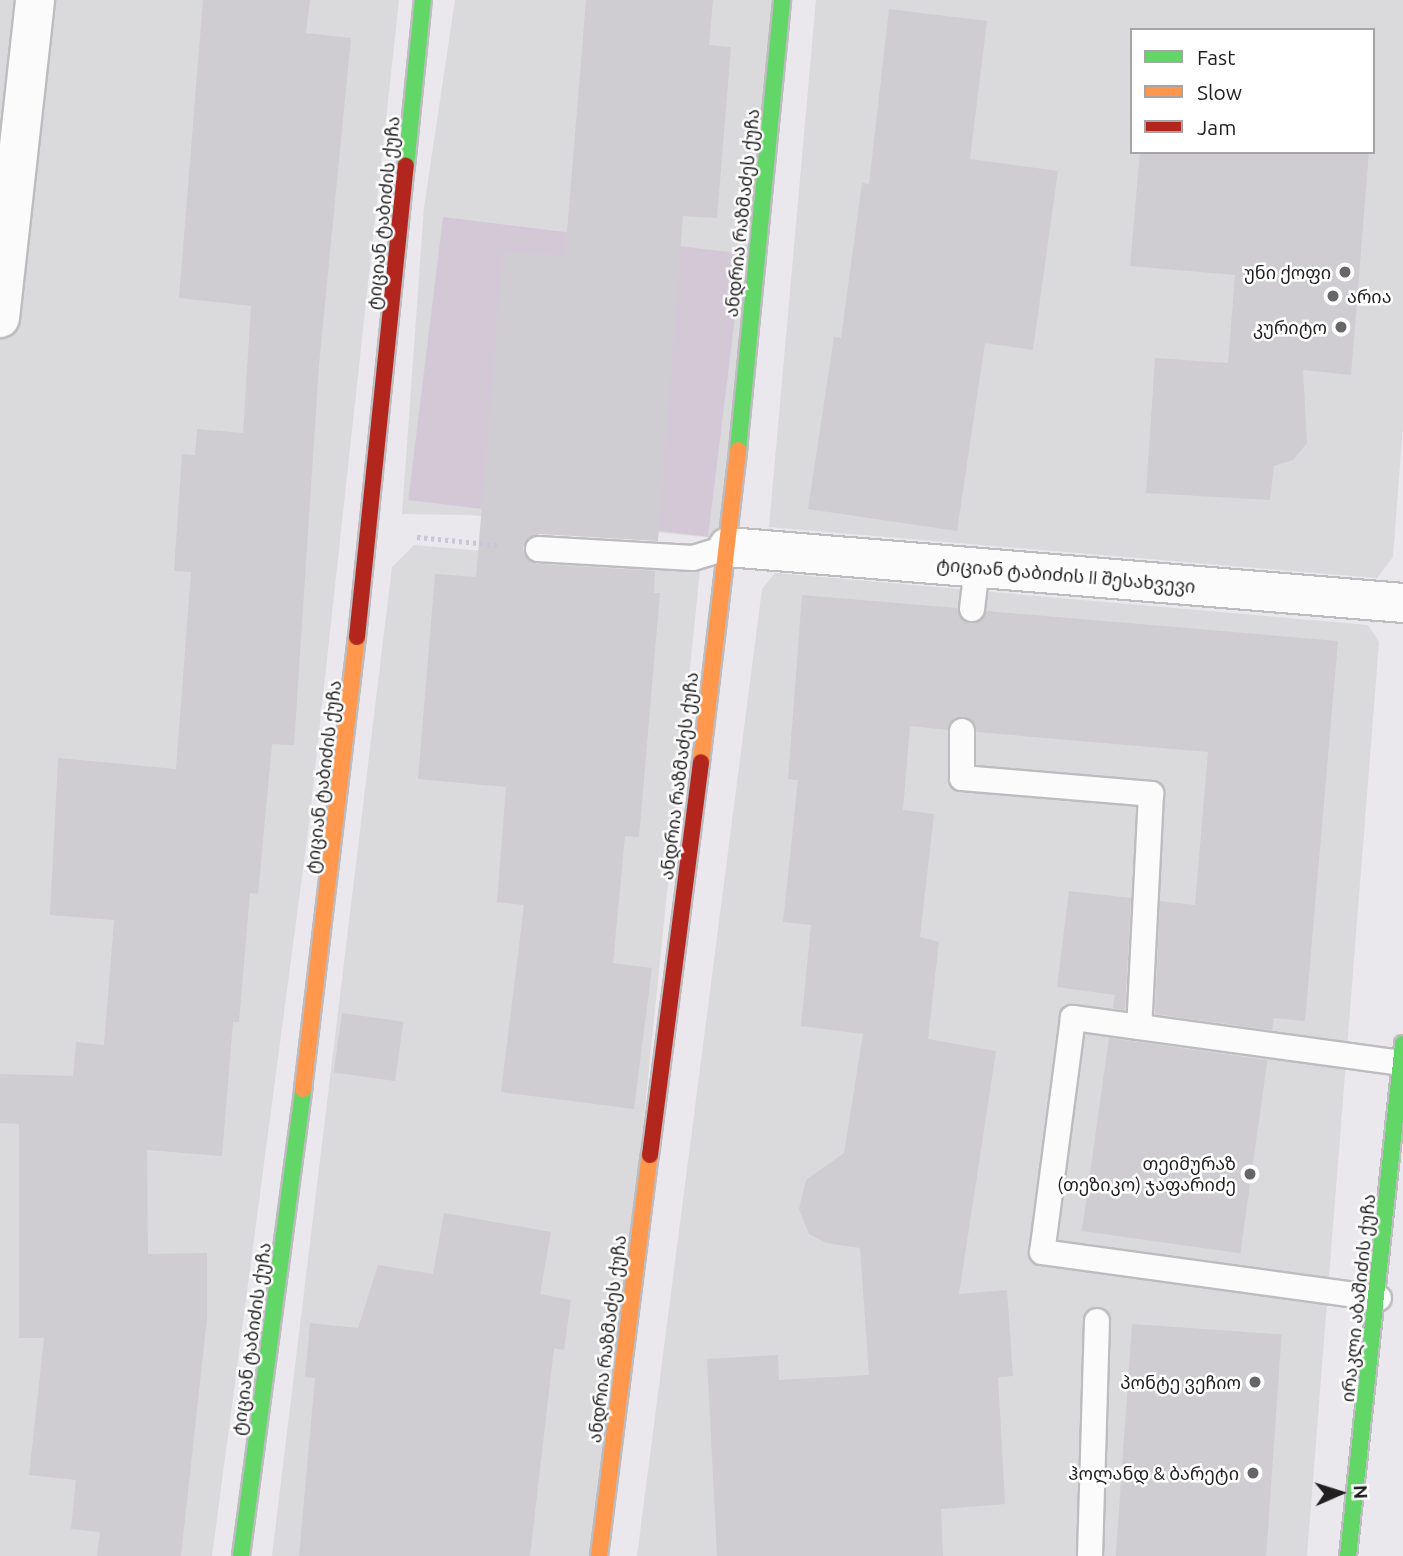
<!DOCTYPE html>
<html>
<head>
<meta charset="utf-8">
<style>
	body { margin:0 }
	#map { position:relative; width:1403px; height:1556px; overflow:hidden; background:#eae7ed; font-family:Ubuntu,"Noto Sans Georgian",sans-serif }
	div>[style] { position:absolute }
	.residential>* { inset:0; background:#dad9dc }
	.construction>* { inset:0; background:#d3c9d6; transform-origin:0 0 }
	.building>* { inset:0; background:#cfcdd2; transform-origin:0 0 }
	.path>* { height:4.5px; margin-top:-2.25px; transform-origin:0; background:repeating-linear-gradient(90deg,#c8c7d6 0 3.5px,transparent 0 7px) }
	.roads { filter:drop-shadow(2px 0 #bdbcbf) drop-shadow(-2px 0 #bdbcbf) drop-shadow(0 2px #bdbcbf) drop-shadow(0 -2px #bdbcbf) }
	.lane>* { height:24px; margin:-12px; padding:0 12px; transform-origin:12px; border-radius:12px; background:#fcfbfc }
	.street>* { height:38px; margin:-19px; padding:0 19px; transform-origin:19px; border-radius:19px; background:#fcfbfc }
	.fast>* { height:16px; margin:-8px; padding:0 8px; transform-origin:8px; border-radius:8px; background:#63d668 }
	.slow>* { height:16px; margin:-8px; padding:0 8px; transform-origin:8px; border-radius:8px; background:#ff974d }
	.jam>* { height:16px; margin:-8px; padding:0 8px; transform-origin:8px; border-radius:8px; background:#b3261e }
	.dots>* { width:19px; height:19px; translate:-50% -50%; box-sizing:border-box; border:4px solid #fff; border-radius:50% }
	span { translate:-50% -50%; white-space:nowrap; text-align:center; line-height:1.15; -webkit-text-stroke:5px #fff; paint-order:stroke }
	.street-label { font-size:18px; color:#1f1f1f }
	.poi-label { font-size:18px; color:#1f1f1f }
	.right { translate:-100% -50%; text-align:right }
	.left { translate:0 -50%; text-align:left }
	.legend { position:absolute; left:1130px; top:28px; width:245px; height:126px; box-sizing:border-box; background:#fff; border:2px solid #a5a5a5; margin:0; padding:9px 12px; list-style:none; font-size:21px; color:#1f1f1f }
	.legend li { display:flex; align-items:center; gap:14px; height:35px }
	.legend b { width:35px; border:2px solid #a5a5a5 }
	.north { position:absolute; left:1305px; top:1458px; width:70px; height:70px; -webkit-text-stroke:5px #fff; paint-order:stroke; rotate:87deg; font-size:19px; font-weight:700; line-height:28px; text-align:center; color:#1f1f1f }
	.north::after { content:''; display:block; margin:auto; width:24px; height:32px; background:#1f1f1f; clip-path:polygon(50% 0,100% 100%,50% 72%,0 100%) }
</style>
</head>
<body>
<div id="map">
	<div class="residential">
		<div style="clip-path:polygon(0 0,399px 0,309px 824px,212px 1556px,0 1556px)"></div>
		<div style="clip-path:polygon(455px 0,779px 0,726px 539px,470px 515px,402px 514px,424px 208px)"></div>
		<div style="clip-path:polygon(evenodd,816px 0,1403px 0,1403px 425px,1393px 557px,1377px 578px,769px 527px,816px 0,1132px 30px,1373px 30px,1373px 152px,1132px 152px,1132px 30px)"></div>
		<div style="clip-path:polygon(414px 545px,700px 570px,599px 1556px,272px 1556px,392px 567px)"></div>
		<div style="clip-path:polygon(775px 573px,1368px 625px,1379px 642px,1307px 1556px,637px 1556px,762px 589px)"></div>
	</div>
	<div class="construction">
		<div style="left:443px;top:217px;width:302px;height:285px;rotate:7deg"></div>
	</div>
	<div class="building">
		<div style="clip-path:polygon(203px 0,310px 0,306px 33px,351px 38px,319px 365px,294px 745px,272px 744px,258px 894px,250px 893px,239px 1022px,233px 1022px,222px 1156px,147px 1150px,148px 1254px,207px 1253px,207px 1318px,181px 1556px,97px 1556px,100px 1532px,71px 1529px,76px 1480px,29px 1475px,44px 1338px,19px 1338px,19px 1124px,0 1123px,0 1074px,73px 1076px,76px 1042px,104px 1045px,114px 920px,50px 915px,58px 758px,176px 769px,191px 572px,174px 571px,182px 454px,195px 455px,197px 429px,243px 433px,251px 306px,179px 298px)"></div>
		<div style="clip-path:polygon(586px 0,713px 0,709px 45px,731px 47px,717px 218px,683px 216px,658px 541px,539px 534px,523px 547px,525px 556px,537px 564px,655px 571px,654px 593px,660px 593px,639px 837px,625px 836px,613px 963px,652px 968px,634px 1109px,501px 1092px,524px 905px,497px 902px,506px 787px,418px 779px,435px 574px,476px 577px,503px 251px,565px 256px)"></div>
		<div style="clip-path:polygon(889px 9px,987px 21px,970px 159px,1058px 171px,1033px 350px,985px 343px,957px 531px,808px 509px,834px 337px,841px 338px,862px 183px,869px 184px)"></div>
		<div style="clip-path:polygon(1140px 152px,1369px 152px,1351px 375px,1303px 370px,1307px 443px,1293px 460px,1274px 466px,1270px 500px,1146px 493px,1155px 358px,1228px 363px,1235px 275px,1130px 266px)"></div>
		<div style="clip-path:polygon(802px 595px,957px 608px,971px 624px,987px 611px,1338px 641px,1305px 1021px,1274px 1018px,1272px 1030px,1155px 1014px,1160px 901px,1195px 905px,1208px 752px,977px 732px,974px 723px,963px 716px,947px 730px,910px 726px,903px 810px,934px 814px,920px 937px,939px 942px,928px 1039px,996px 1051px,959px 1294px,1007px 1290px,1013px 1376px,998px 1377px,1005px 1504px,941px 1509px,943px 1556px,717px 1556px,707px 1359px,778px 1355px,779px 1380px,869px 1375px,860px 1248px,826px 1243px,809px 1234px,799px 1209px,806px 1180px,844px 1153px,863px 1034px,801px 1026px,811px 925px,783px 922px,798px 780px,788px 779px)"></div>
		<div style="clip-path:polygon(1069px 891px,1131px 898px,1125px 1010px,1113px 1008px,1115px 995px,1057px 987px)"></div>
		<div style="left:342px;top:1013px;width:62px;height:60px;rotate:8deg"></div>
		<div style="left:1109px;top:1038px;width:160px;height:195px;rotate:8deg"></div>
		<div style="clip-path:polygon(444px 1213px,551px 1232px,540px 1294px,571px 1300px,564px 1350px,554px 1348px,530px 1556px,299px 1556px,315px 1378px,305px 1377px,310px 1323px,358px 1328px,378px 1265px,433px 1274px)"></div>
		<div style="left:1132px;top:1324px;width:150px;height:233px;rotate:4deg"></div>
	</div>
	<div class="path">
		<div style="left:417px;top:537px;width:82px;rotate:5.6deg"></div>
	</div>
	<div class="roads">
		<div class="lane">
			<div style="left:538px;top:549px;width:155px;rotate:3.3deg"></div>
			<div style="left:693px;top:558px;width:37px;rotate:-17deg"></div>
			<div style="left:972px;top:609px;width:42px;rotate:-83.2deg"></div>
			<div style="left:962px;top:731px;width:47px;rotate:90deg"></div>
			<div style="left:962px;top:778px;width:190px;rotate:4.8deg"></div>
			<div style="left:1151px;top:794px;width:233px;rotate:92.9deg"></div>
			<div style="left:1139px;top:1027px;width:67px;rotate:-172.2deg"></div>
			<div style="left:1073px;top:1018px;width:236px;rotate:97.5deg"></div>
			<div style="left:1042px;top:1252px;width:340px;rotate:7.8deg"></div>
			<div style="left:1139px;top:1027px;width:264px;rotate:7.8deg"></div>
			<div style="left:1090px;top:1556px;width:235px;rotate:-88.3deg"></div>
		</div>
		<div class="street">
			<div style="left:0;top:318px;width:320px;rotate:-83.7deg"></div>
			<div style="left:728px;top:547px;width:677px;rotate:4.74deg"></div>
		</div>
		<div class="fast">
			<div style="left:406px;top:166px;width:167px;rotate:-84.2deg"></div>
			<div style="left:738px;top:450px;width:452px;rotate:-84.4deg"></div>
			<div style="left:241px;top:1556px;width:471px;rotate:-82.4deg"></div>
			<div style="left:1348px;top:1556px;width:515px;rotate:-83.87deg"></div>
		</div>
		<div class="slow">
			<div style="left:701px;top:762px;width:314px;rotate:-83.2deg"></div>
			<div style="left:303px;top:1089px;width:455px;rotate:-83.2deg"></div>
			<div style="left:599px;top:1556px;width:404px;rotate:-82.8deg"></div>
		</div>
		<div class="jam">
			<div style="left:357px;top:637px;width:474px;rotate:-84.1deg"></div>
			<div style="left:650px;top:1155px;width:396px;rotate:-82.6deg"></div>
		</div>
	</div>
	<div class="dots">
		<div style="left:1345px;top:272px;background:#666567"></div>
		<div style="left:1333px;top:296px;background:#666567"></div>
		<div style="left:1341px;top:327px;background:#666567"></div>
		<div style="left:1250px;top:1174px;background:#666567"></div>
		<div style="left:1255px;top:1382px;background:#666567"></div>
		<div style="left:1253px;top:1473px;background:#666567"></div>
	</div>
	<div class="street-label">
		<span style="left:383px;top:213px;rotate:-84deg">ტიციან ტაბიძის ქუჩა</span>
		<span style="left:742px;top:213px;rotate:-84deg">ანდრია რაზმაძეს ქუჩა</span>
		<span style="left:1066px;top:575px;rotate:5deg">ტიციან ტაბიძის II შესახვევი</span>
		<span style="left:679px;top:776px;rotate:-83deg">ანდრია რაზმაძეს ქუჩა</span>
		<span style="left:323px;top:777px;rotate:-83deg">ტიციან ტაბიძის ქუჩა</span>
		<span style="left:1358px;top:1298px;rotate:-84deg">ირაკლი აბაშიძის ქუჩა</span>
		<span style="left:251px;top:1339px;rotate:-82deg">ტიციან ტაბიძის ქუჩა</span>
		<span style="left:607px;top:1339px;rotate:-83deg">ანდრია რაზმაძეს ქუჩა</span>
	</div>
	<div class="poi-label">
		<span class="right" style="left:1331px;top:272px">უნი ქოფი</span>
		<span class="left" style="left:1347px;top:296px">არია</span>
		<span class="right" style="left:1327px;top:327px">კურიტო</span>
		<span class="right" style="left:1236px;top:1174px">თეიმურაზ<br>(თეზიკო) ჯაფარიძე</span>
		<span class="right" style="left:1241px;top:1382px">პონტე ვეჩიო</span>
		<span class="right" style="left:1239px;top:1473px">ჰოლანდ &amp; ბარეტი</span>
	</div>
	<ul class="legend">
	<li><b style="height:9px;background:#63d668"></b>Fast</li>
	<li><b style="height:9px;background:#ff974d"></b>Slow</li>
	<li><b style="height:9px;background:#b3261e"></b>Jam</li>
	</ul>
	<div class="north">N</div>
</div>
</body>
</html>
